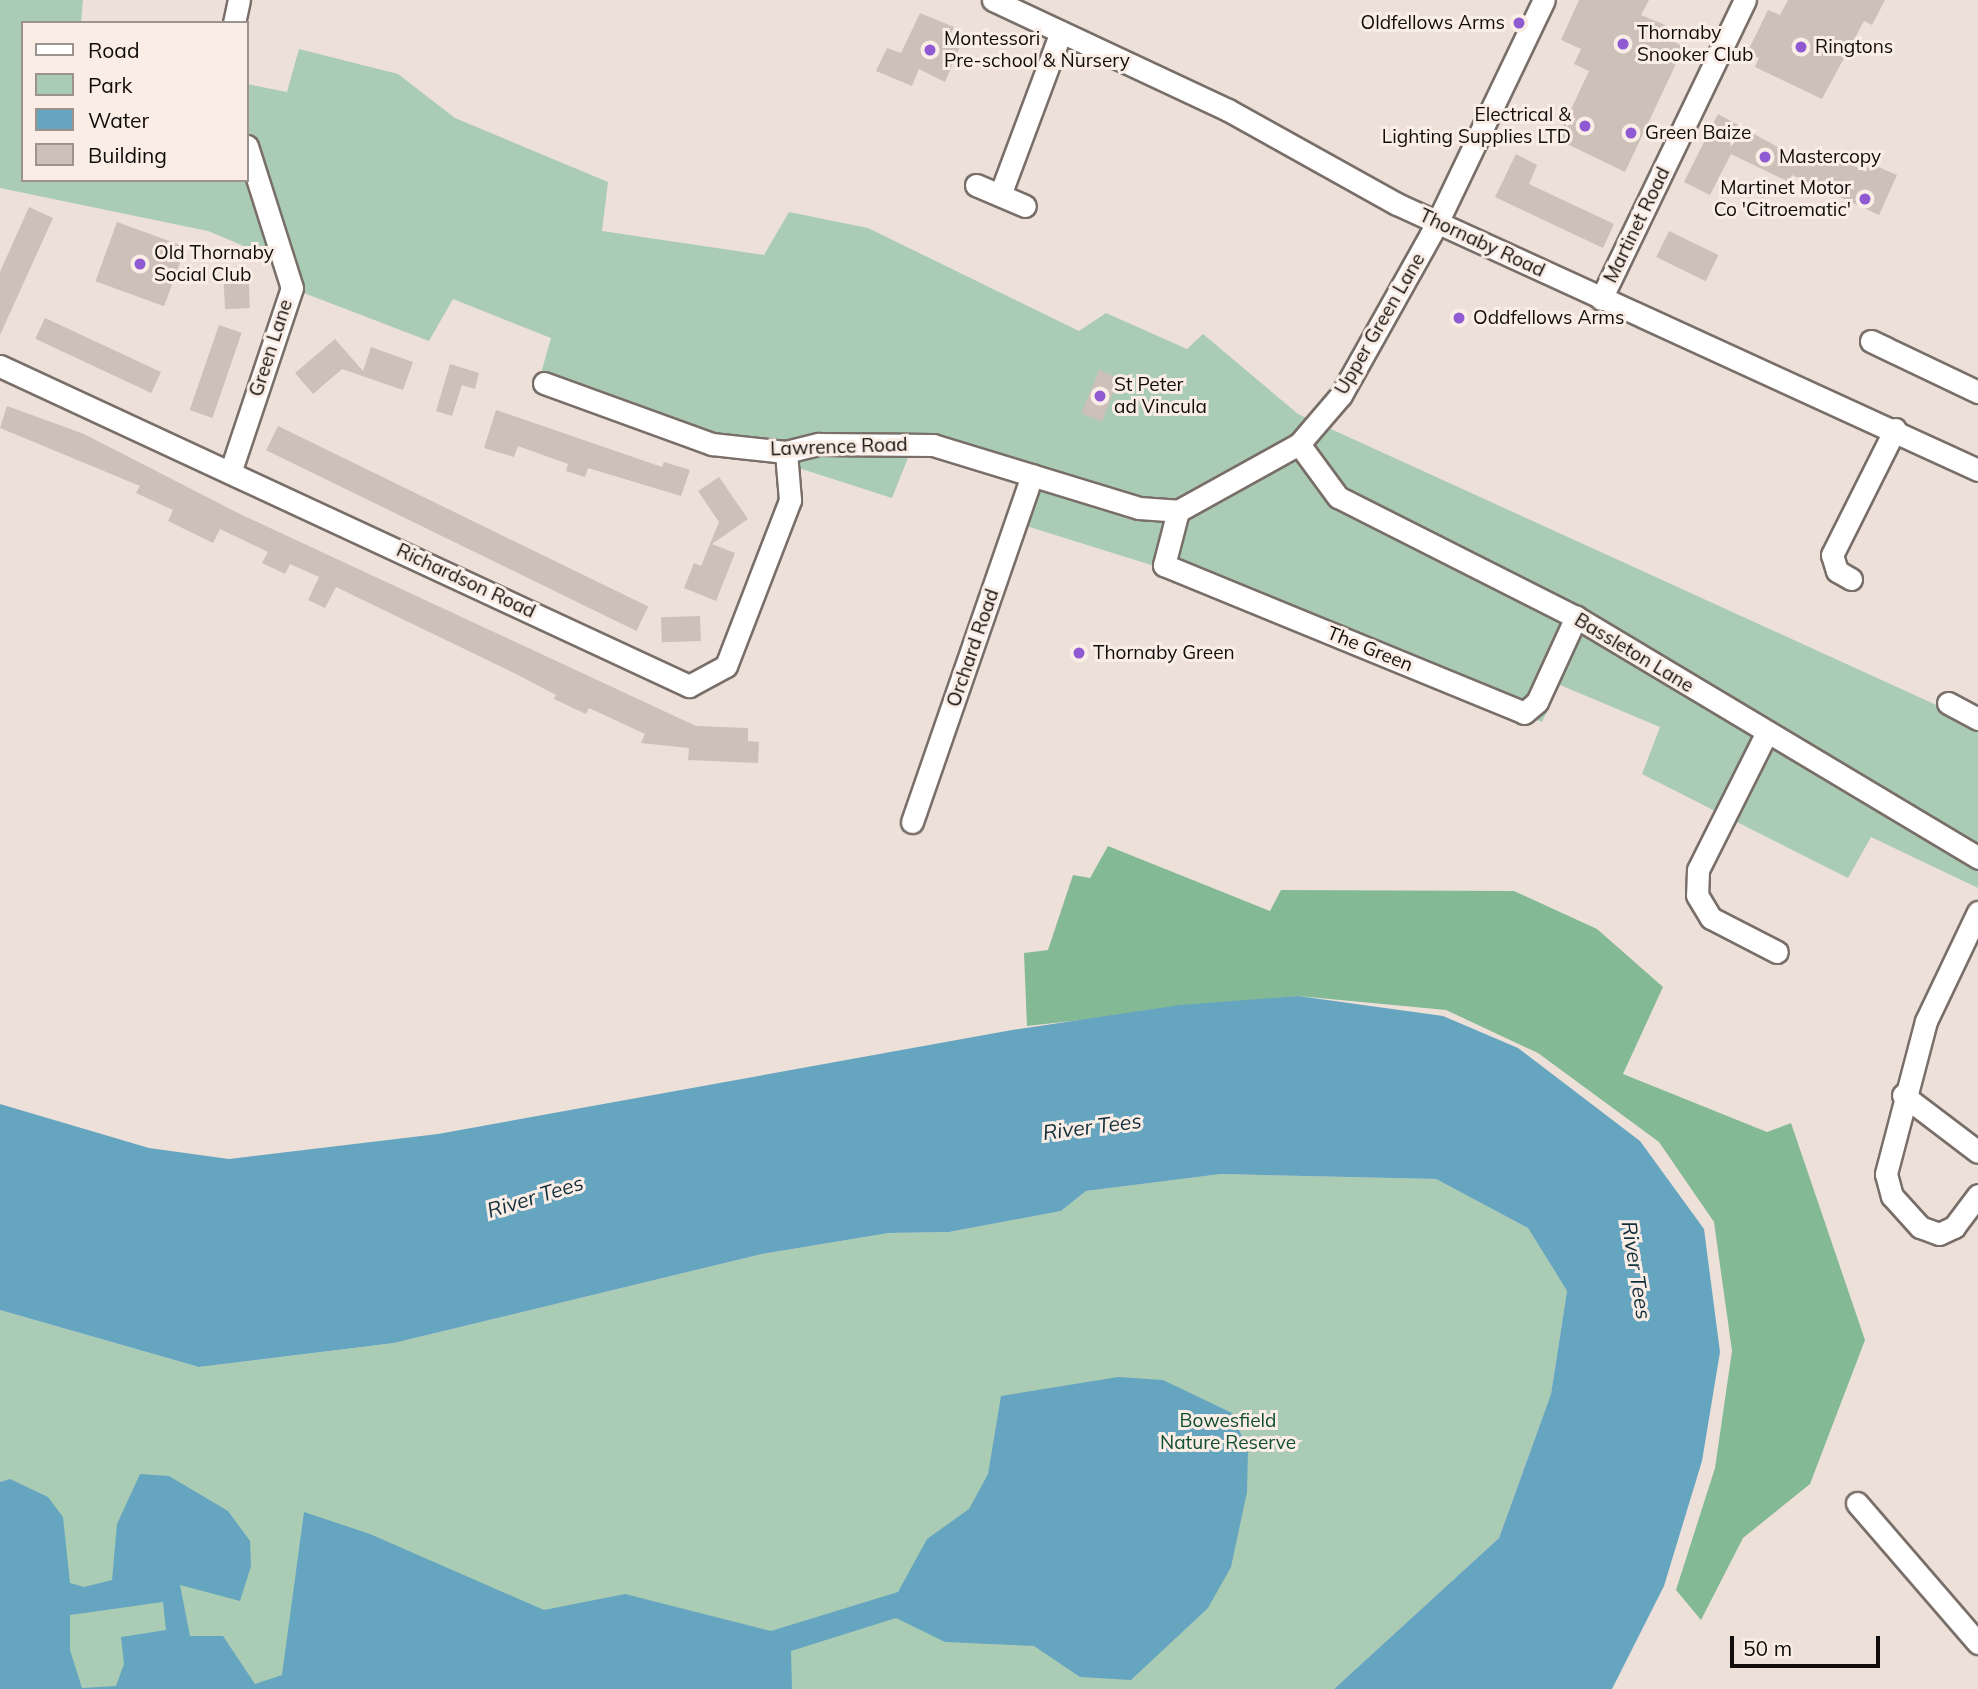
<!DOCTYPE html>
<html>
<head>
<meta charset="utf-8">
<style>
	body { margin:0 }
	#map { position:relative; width:1978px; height:1689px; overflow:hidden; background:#ece0d9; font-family:Mulish,sans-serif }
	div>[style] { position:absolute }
	.green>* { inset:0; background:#aaccb5 }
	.forest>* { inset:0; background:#84b996 }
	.water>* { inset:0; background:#66a5bf }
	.building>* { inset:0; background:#ccc0b9; transform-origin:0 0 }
	.roads { filter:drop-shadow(2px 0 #796e68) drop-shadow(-2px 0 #796e68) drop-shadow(0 2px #796e68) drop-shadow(0 -2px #796e68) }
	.minor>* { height:21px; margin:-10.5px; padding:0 10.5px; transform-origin:10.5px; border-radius:10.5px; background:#fff }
	.dots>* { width:19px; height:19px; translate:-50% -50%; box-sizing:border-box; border:4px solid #faede6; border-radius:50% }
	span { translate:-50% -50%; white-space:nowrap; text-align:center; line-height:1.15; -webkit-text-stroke:6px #faede6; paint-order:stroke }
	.poi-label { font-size:19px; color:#110d0a }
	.right { translate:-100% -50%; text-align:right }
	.left { translate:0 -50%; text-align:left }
	.street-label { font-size:19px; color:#110d0a }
	.park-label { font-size:19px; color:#104f2e }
	.water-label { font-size:21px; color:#112f3b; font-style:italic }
	.legend { position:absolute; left:21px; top:21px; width:228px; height:161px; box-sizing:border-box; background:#faede6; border:2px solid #9d938e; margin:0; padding:9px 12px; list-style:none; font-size:21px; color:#110d0a }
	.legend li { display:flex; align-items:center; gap:14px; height:35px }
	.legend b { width:35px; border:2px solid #9d938e }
	.scale { position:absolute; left:1730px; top:1636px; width:150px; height:32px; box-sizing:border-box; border:4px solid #110d0a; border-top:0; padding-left:9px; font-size:21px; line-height:24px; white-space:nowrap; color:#110d0a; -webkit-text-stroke:5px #faede6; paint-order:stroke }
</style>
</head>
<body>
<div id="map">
	<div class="green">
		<div style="clip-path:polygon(0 0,83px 0,81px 23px,23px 23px,23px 180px,247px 180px,247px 84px,287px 92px,299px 49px,398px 74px,455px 118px,608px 182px,602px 231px,764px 255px,789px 212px,868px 228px,1079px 331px,1106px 313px,1187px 349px,1203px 334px,1298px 414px,1978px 724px,1978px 888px,1871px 837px,1848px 878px,1642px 774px,1660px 727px,1560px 685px,1542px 722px,1164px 569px,1014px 522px,1027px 480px,911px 450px,892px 498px,714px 441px,540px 377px,551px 338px,453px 299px,429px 341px,283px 285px,274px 259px,208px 231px,0 188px)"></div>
		<div style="clip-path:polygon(1221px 1174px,1436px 1179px,1528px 1228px,1567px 1291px,1551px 1394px,1499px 1538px,1334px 1689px,0 1689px,0 1310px,199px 1367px,394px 1343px,762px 1254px,889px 1233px,949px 1232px,1061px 1211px,1086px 1191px)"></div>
	</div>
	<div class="forest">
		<div style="clip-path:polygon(1108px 846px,1270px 911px,1281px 890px,1514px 891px,1597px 929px,1663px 987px,1623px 1074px,1767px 1132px,1791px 1123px,1865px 1340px,1810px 1484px,1743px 1538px,1701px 1620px,1676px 1590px,1715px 1468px,1732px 1351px,1714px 1222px,1659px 1142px,1538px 1053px,1446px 1010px,1298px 996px,1027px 1026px,1024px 953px,1048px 950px,1073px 875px,1090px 878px)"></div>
	</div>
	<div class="water">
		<div style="clip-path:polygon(1298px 996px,1443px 1016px,1518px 1048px,1640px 1141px,1704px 1229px,1720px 1352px,1702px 1461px,1664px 1586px,1612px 1689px,1334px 1689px,1499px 1538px,1551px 1394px,1567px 1291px,1528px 1228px,1436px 1179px,1221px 1174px,1086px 1191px,1061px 1211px,949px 1232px,889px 1233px,762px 1254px,394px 1343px,199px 1367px,0 1310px,0 1104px,149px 1148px,229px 1159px,438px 1134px,1012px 1030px,1180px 1005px)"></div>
		<div style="clip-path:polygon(evenodd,1118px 1377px,1163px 1380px,1232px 1413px,1248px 1451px,1247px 1492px,1231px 1567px,1208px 1608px,1131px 1680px,1080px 1677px,1034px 1646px,945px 1642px,896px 1618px,791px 1651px,792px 1689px,0 1689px,0 1482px,10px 1479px,48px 1497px,63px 1517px,70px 1583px,84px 1587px,112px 1580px,117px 1524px,140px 1474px,169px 1476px,228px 1511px,250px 1541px,251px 1566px,240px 1601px,180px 1585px,190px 1636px,223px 1636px,255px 1684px,282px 1675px,304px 1512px,370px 1534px,544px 1610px,625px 1594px,771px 1631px,898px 1592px,927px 1539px,969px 1509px,988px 1474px,1001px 1396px,1118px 1377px,163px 1602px,166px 1630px,121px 1637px,124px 1664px,116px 1686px,82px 1688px,70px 1650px,70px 1615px,163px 1602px)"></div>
	</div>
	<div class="building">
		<div style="clip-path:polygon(1579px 0,1649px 0,1641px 15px,1665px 25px,1660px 35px,1684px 47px,1625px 172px,1557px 139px,1589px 71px,1574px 64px,1581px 49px,1561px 40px)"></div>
		<div style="clip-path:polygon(1788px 0,1885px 0,1872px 25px,1864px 21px,1822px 99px,1755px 67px,1759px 58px,1747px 53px,1768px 10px,1780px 15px)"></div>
		<div style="clip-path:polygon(920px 13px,954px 27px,949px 38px,961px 44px,945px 82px,919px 69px,912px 86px,876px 71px,887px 48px,901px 53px)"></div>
		<div style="clip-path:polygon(1718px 114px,1814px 167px,1822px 150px,1866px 172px,1869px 163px,1897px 175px,1879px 215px,1792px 175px,1789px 182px,1731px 154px,1710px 195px,1684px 182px)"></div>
		<div style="clip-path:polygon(1516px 154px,1537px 165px,1529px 184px,1614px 224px,1603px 248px,1495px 197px)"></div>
		<div style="clip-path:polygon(29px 207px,53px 218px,0 335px,0 272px)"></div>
		<div style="left:117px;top:222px;width:73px;height:63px;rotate:20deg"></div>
		<div style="left:1669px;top:231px;width:55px;height:29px;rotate:26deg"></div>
		<div style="left:248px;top:270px;width:38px;height:25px;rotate:87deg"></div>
		<div style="left:45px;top:318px;width:128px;height:23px;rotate:25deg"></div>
		<div style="left:219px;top:325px;width:24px;height:90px;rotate:19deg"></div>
		<div style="clip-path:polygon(335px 339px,363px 371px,371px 347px,413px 362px,403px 390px,342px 369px,313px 394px,295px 373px)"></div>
		<div style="clip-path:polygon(450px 364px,479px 373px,475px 389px,462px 385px,452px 416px,436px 411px)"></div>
		<div style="left:1099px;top:370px;width:22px;height:47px;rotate:22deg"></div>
		<div style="clip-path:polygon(7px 406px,84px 434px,240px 514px,696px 726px,748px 728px,748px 741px,759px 742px,758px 763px,688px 760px,689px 748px,641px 743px,645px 734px,589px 708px,586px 714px,554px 699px,556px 695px,516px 674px,336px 587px,325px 608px,308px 600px,319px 577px,290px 564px,285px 574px,262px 563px,268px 552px,220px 529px,213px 543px,168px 521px,173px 510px,136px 493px,140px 486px,0 428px)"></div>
		<div style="clip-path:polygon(496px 410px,662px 467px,664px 462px,690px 470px,681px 496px,588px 468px,585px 477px,566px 471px,568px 464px,518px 446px,514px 457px,484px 448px)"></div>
		<div style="left:278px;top:426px;width:412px;height:27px;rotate:26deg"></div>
		<div style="clip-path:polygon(719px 477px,748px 519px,712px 544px,735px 553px,716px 601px,684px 588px,694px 563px,701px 566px,719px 522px,698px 491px)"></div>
		<div style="left:700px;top:616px;width:25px;height:39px;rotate:88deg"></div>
	</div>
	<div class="roads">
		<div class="minor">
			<div style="left:993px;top:0;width:259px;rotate:25.1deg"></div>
			<div style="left:1228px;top:110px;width:193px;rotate:29.1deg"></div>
			<div style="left:1397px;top:204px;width:639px;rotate:24.6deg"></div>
			<div style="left:234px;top:23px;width:24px;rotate:-78deg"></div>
			<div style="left:976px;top:185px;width:53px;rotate:23.2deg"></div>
			<div style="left:1000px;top:195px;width:174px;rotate:-69.5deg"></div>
			<div style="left:1601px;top:299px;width:332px;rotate:-64.3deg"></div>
			<div style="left:1871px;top:341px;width:119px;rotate:25.5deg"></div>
			<div style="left:0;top:366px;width:760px;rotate:24.91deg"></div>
			<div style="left:689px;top:686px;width:42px;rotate:-28.4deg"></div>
			<div style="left:726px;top:666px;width:178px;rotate:-68.9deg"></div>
			<div style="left:790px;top:500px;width:48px;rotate:-94.8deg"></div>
			<div style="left:544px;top:383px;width:179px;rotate:20deg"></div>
			<div style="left:712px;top:444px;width:74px;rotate:6.2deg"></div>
			<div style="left:786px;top:452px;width:34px;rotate:-14deg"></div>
			<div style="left:819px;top:444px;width:114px;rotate:0.5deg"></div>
			<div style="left:933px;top:445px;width:215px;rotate:17deg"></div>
			<div style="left:1139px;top:508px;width:39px;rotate:4deg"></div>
			<div style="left:1299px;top:444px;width:66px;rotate:53.7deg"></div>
			<div style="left:1338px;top:497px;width:267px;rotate:26.8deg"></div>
			<div style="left:1576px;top:617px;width:469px;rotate:30.9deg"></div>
			<div style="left:231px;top:470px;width:192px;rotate:-71.5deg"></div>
			<div style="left:292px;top:288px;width:149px;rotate:-107.6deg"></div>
			<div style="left:1178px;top:511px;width:138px;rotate:-29deg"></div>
			<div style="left:1299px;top:444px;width:65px;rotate:-49.4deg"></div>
			<div style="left:1341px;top:395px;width:197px;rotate:-60.8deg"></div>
			<div style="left:1437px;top:223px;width:247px;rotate:-64.4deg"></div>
			<div style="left:1178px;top:511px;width:56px;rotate:104.5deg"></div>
			<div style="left:1164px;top:565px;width:389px;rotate:22.3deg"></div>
			<div style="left:1524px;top:713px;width:17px;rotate:-40deg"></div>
			<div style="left:1537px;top:702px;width:94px;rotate:-65.4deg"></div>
			<div style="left:1851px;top:579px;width:16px;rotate:-150deg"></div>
			<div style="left:1837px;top:571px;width:17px;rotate:-107deg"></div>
			<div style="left:1832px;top:555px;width:141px;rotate:-63.4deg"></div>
			<div style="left:1948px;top:703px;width:34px;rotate:28deg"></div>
			<div style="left:1766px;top:734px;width:152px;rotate:116.6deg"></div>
			<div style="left:1698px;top:870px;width:25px;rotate:92deg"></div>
			<div style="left:1697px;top:895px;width:27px;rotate:59deg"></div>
			<div style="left:1711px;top:918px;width:74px;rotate:27.3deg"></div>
			<div style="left:912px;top:822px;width:367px;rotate:-70.9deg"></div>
			<div style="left:1978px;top:912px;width:121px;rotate:115.5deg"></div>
			<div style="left:1926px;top:1021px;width:158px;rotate:104.7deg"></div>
			<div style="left:1886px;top:1174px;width:23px;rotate:75deg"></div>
			<div style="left:1892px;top:1196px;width:42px;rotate:47.9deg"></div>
			<div style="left:1920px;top:1227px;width:20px;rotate:20deg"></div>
			<div style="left:1939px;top:1234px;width:17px;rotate:-25deg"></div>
			<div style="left:1954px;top:1227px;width:40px;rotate:-53deg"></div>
			<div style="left:1903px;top:1095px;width:94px;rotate:37.2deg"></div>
			<div style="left:1857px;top:1503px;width:185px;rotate:49.2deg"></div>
		</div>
	</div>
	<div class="dots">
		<div style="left:1519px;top:23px;background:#8f5ad2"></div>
		<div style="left:1623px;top:44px;background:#8f5ad2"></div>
		<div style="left:1801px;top:47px;background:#8f5ad2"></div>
		<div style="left:930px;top:50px;background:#8f5ad2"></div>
		<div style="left:1585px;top:126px;background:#8f5ad2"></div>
		<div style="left:1631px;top:133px;background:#8f5ad2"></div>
		<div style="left:1765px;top:157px;background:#8f5ad2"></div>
		<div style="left:1865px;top:199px;background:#8f5ad2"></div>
		<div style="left:140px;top:264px;background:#8f5ad2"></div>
		<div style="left:1459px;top:318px;background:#8f5ad2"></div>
		<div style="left:1100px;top:396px;background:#8f5ad2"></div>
		<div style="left:1079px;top:653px;background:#8f5ad2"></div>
	</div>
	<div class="poi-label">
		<span class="right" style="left:1505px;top:23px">Oldfellows Arms</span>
		<span class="left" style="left:1637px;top:44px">Thornaby<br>Snooker Club</span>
		<span class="left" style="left:944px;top:50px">Montessori<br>Pre-school &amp; Nursery</span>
		<span class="left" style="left:1815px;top:47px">Ringtons</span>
		<span class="right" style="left:1571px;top:126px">Electrical &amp;<br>Lighting Supplies LTD</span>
		<span class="left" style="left:1645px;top:133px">Green Baize</span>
		<span class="left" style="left:1779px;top:157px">Mastercopy</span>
		<span class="right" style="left:1851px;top:199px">Martinet Motor<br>Co 'Citroematic'</span>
		<span class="left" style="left:154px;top:264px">Old Thornaby<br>Social Club</span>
		<span class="left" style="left:1473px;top:318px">Oddfellows Arms</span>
		<span class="left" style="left:1114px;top:396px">St Peter<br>ad Vincula</span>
		<span class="left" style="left:1093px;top:653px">Thornaby Green</span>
	</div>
	<div class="street-label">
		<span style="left:1637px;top:225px;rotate:-64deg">Martinet Road</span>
		<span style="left:1482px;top:243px;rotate:25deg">Thornaby Road</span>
		<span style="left:1380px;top:324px;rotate:-60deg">Upper Green Lane</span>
		<span style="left:271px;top:348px;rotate:-72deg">Green Lane</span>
		<span style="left:839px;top:447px;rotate:-2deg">Lawrence Road</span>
		<span style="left:466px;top:581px;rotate:25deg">Richardson Road</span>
		<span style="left:973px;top:648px;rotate:-71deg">Orchard Road</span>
		<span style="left:1370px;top:649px;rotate:22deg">The Green</span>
		<span style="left:1634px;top:653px;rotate:31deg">Bassleton Lane</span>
	</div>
	<div class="park-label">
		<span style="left:1228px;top:1432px">Bowesfield<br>Nature Reserve</span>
	</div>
	<div class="water-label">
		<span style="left:1092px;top:1126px;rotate:-7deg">River Tees</span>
		<span style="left:535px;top:1196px;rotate:-17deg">River Tees</span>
		<span style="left:1637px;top:1270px;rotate:81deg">River Tees</span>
	</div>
	<ul class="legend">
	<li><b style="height:9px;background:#fff"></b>Road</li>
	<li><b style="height:19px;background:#aaccb5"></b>Park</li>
	<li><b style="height:19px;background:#66a5bf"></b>Water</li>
	<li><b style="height:19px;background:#ccc0b9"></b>Building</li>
	</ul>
	<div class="scale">50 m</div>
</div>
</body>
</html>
